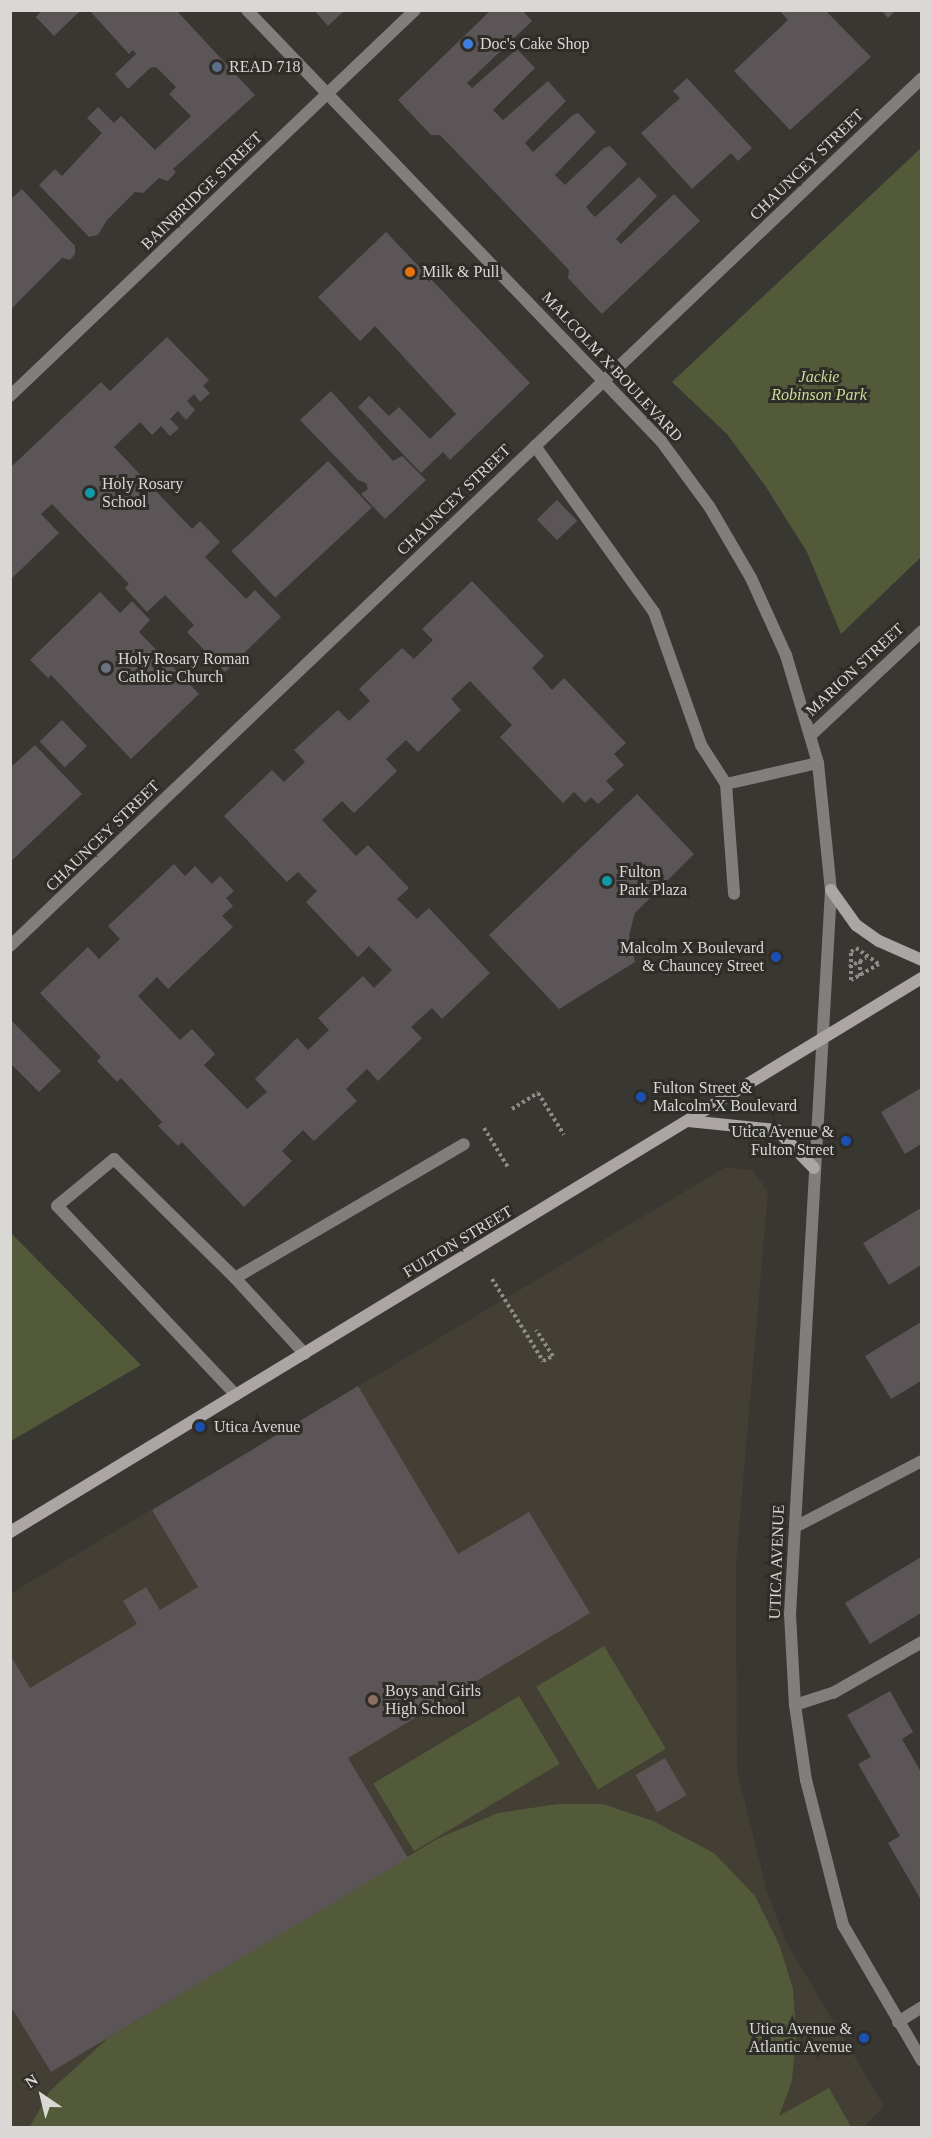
<!DOCTYPE html>
<html>
<head>
<meta charset="utf-8">
<style>
	body { margin:0 }
	#map { position:relative; width:932px; height:2138px; overflow:hidden; background:#393732; font-family:Georgia,serif }
	div>[style] { position:absolute }
	.built>* { inset:0; background:#433f34 }
	.green>* { inset:0; background:#535a39; transform-origin:0 0 }
	.building>* { inset:0; background:#5c5557; transform-origin:0 0 }
	.path>* { height:4px; margin-top:-2px; transform-origin:0; background:repeating-linear-gradient(90deg,#8d8c88 0 3px,transparent 0 6px) }
	.lane>* { height:12px; margin:-6px; padding:0 6px; transform-origin:6px; border-radius:6px; background:#817e7e }
	.street>* { height:12px; margin:-6px; padding:0 6px; transform-origin:6px; border-radius:6px; background:#817e7e }
	.secondary>* { height:12px; margin:-6px; padding:0 6px; transform-origin:6px; border-radius:6px; background:#aba6a5 }
	.dots>* { width:16px; height:16px; translate:-50% -50%; box-sizing:border-box; border:3px solid #2f2d28; border-radius:50% }
	span { translate:-50% -50%; white-space:nowrap; text-align:center; line-height:1.15; -webkit-text-stroke:6px #2f2d28; paint-order:stroke }
	.poi-label { font-size:16px; color:#d9d8d5 }
	.left { translate:0 -50%; text-align:left }
	.right { translate:-100% -50%; text-align:right }
	.street-label { font-size:16px; color:#d9d8d5 }
	.park-label { font-size:16px; color:#cddc96; font-style:italic }
	.frame { position:absolute; inset:0; border:12px solid #d9d8d5; pointer-events:none }
	.north { position:absolute; left:12px; top:2066px; width:60px; height:60px; -webkit-text-stroke:4px #2f2d28; paint-order:stroke; rotate:325deg; font-size:16px; font-weight:700; line-height:24px; text-align:center; color:#d9d8d5 }
	.north::after { content:''; display:block; margin:auto; width:21px; height:27px; background:#d9d8d5; clip-path:polygon(50% 0,100% 100%,50% 72%,0 100%) }
</style>
</head>
<body>
<div id="map">
	<div class="built">
		<div style="clip-path:polygon(726px 1167px,753px 1170px,768px 1192px,736px 1564px,737px 1770px,767px 1891px,786px 1942px,884px 2106px,863px 2128px,11px 2127px,10px 1594px)"></div>
	</div>
	<div class="green">
		<div style="clip-path:polygon(921px 148px,921px 557px,841px 634px,807px 552px,766px 487px,727px 434px,672px 382px)"></div>
		<div style="clip-path:polygon(10px 1232px,141px 1365px,11px 1441px,10px 1441px)"></div>
		<div style="left:604px;top:1646px;width:120px;height:79px;rotate:59deg"></div>
		<div style="left:519px;top:1696px;width:79px;height:170px;rotate:59deg"></div>
		<div style="clip-path:polygon(558px 1804px,603px 1804px,653px 1821px,714px 1853px,755px 1896px,779px 1944px,793px 1989px,796px 2035px,792px 2081px,779px 2116px,829px 2088px,851px 2127px,29px 2128px,50px 2091px,108px 2038px,437px 1839px,498px 1813px)"></div>
	</div>
	<div class="building">
		<div style="clip-path:polygon(42px 10px,81px 10px,54px 36px,36px 17px)"></div>
		<div style="clip-path:polygon(89px 10px,176px 10px,255px 95px,173px 169px,176px 172px,168px 181px,159px 178px,143px 193px,135px 192px,107px 220px,98px 235px,89px 237px,39px 185px,55px 169px,62px 176px,102px 133px,87px 118px,98px 107px,114px 123px,121px 116px,155px 150px,191px 116px,169px 94px,176px 87px,156px 67px,150px 68px,128px 89px,115px 74px,136px 54px,133px 50px,129px 54px)"></div>
		<div style="clip-path:polygon(314px 10px,345px 10px,328px 26px)"></div>
		<div style="clip-path:polygon(491px 10px,522px 10px,532px 21px,467px 83px,472px 88px,517px 49px,535px 68px,493px 110px,503px 120px,548px 81px,566px 101px,525px 143px,533px 152px,573px 115px,578px 113px,596px 132px,555px 175px,565px 185px,604px 148px,610px 146px,627px 164px,586px 207px,590px 212px,595px 217px,639px 177px,657px 196px,616px 239px,621px 244px,674px 194px,700px 221px,602px 314px,568px 278px,569px 270px,489px 186px,440px 135px,431px 135px,398px 100px)"></div>
		<div style="clip-path:polygon(779px 10px,825px 10px,871px 57px,790px 130px,734px 71px,788px 20px)"></div>
		<div style="clip-path:polygon(881px 10px,896px 10px,888px 18px)"></div>
		<div style="clip-path:polygon(687px 78px,752px 148px,738px 161px,731px 153px,692px 189px,641px 133px,680px 98px,673px 91px)"></div>
		<div style="clip-path:polygon(22px 189px,75px 246px,75px 254px,70px 260px,62px 258px,10px 310px,10px 200px)"></div>
		<div style="clip-path:polygon(386px 232px,530px 383px,450px 460px,443px 452px,421px 473px,358px 407px,369px 396px,389px 416px,399px 407px,430px 439px,456px 414px,375px 326px,360px 341px,318px 297px)"></div>
		<div style="clip-path:polygon(167px 337px,209px 380px,203px 386px,210px 393px,200px 402px,194px 394px,187px 401px,195px 410px,186px 420px,178px 411px,170px 419px,179px 428px,170px 436px,161px 426px,152px 435px,140px 422px,114px 447px,192px 529px,200px 521px,220px 542px,205px 557px,246px 599px,255px 590px,281px 617px,225px 672px,187px 632px,194px 625px,165px 595px,147px 612px,125px 588px,129px 584px,52px 504px,41px 514px,59px 533px,10px 580px,10px 468px,101px 382px,110px 391px)"></div>
		<div style="clip-path:polygon(331px 391px,393px 461px,402px 456px,426px 480px,385px 519px,361px 494px,368px 489px,366px 483px,358px 480px,300px 420px)"></div>
		<div style="left:328px;top:461px;width:64px;height:132px;rotate:47deg"></div>
		<div style="left:557px;top:500px;width:29px;height:28px;rotate:46deg"></div>
		<div style="clip-path:polygon(472px 581px,544px 656px,532px 668px,552px 690px,564px 678px,626px 743px,614px 754px,624px 765px,606px 781px,614px 790px,598px 804px,591px 797px,585px 803px,574px 792px,563px 803px,500px 737px,512px 725px,470px 681px,451px 699px,461px 710px,418px 752px,406px 740px,386px 759px,397px 771px,354px 813px,342px 801px,322px 820px,356px 856px,368px 845px,409px 888px,397px 899px,417px 919px,429px 908px,490px 973px,442px 1019px,432px 1008px,411px 1027px,422px 1038px,378px 1081px,367px 1069px,346px 1089px,357px 1101px,314px 1141px,303px 1130px,282px 1151px,292px 1161px,244px 1207px,182px 1142px,178px 1146px,158px 1126px,162px 1122px,121px 1078px,117px 1082px,97px 1061px,101px 1057px,40px 993px,88px 947px,99px 959px,120px 939px,108px 926px,174px 864px,185px 876px,195px 866px,212px 884px,220px 876px,234px 891px,226px 898px,233px 906px,222px 916px,233px 927px,168px 989px,157px 977px,138px 996px,180px 1040px,192px 1029px,215px 1054px,204px 1065px,247px 1109px,267px 1092px,255px 1079px,297px 1038px,308px 1050px,329px 1030px,318px 1018px,363px 976px,374px 988px,392px 970px,369px 946px,358px 957px,306px 902px,317px 891px,298px 872px,287px 882px,224px 816px,272px 770px,284px 782px,305px 762px,294px 750px,338px 710px,349px 721px,370px 701px,359px 689px,402px 648px,414px 659px,433px 640px,422px 629px)"></div>
		<div style="clip-path:polygon(100px 592px,120px 613px,132px 601px,150px 620px,139px 632px,199px 694px,131px 759px,51px 675px,48px 678px,30px 660px)"></div>
		<div style="left:62px;top:720px;width:36px;height:31px;rotate:46deg"></div>
		<div style="clip-path:polygon(35px 745px,82px 794px,10px 862px,10px 768px)"></div>
		<div style="clip-path:polygon(637px 794px,694px 854px,635px 913px,629px 935px,635px 962px,559px 1009px,489px 935px)"></div>
		<div style="clip-path:polygon(10px 1019px,61px 1071px,39px 1092px,10px 1063px)"></div>
		<div style="clip-path:polygon(921px 1088px,921px 1144px,905px 1154px,881px 1112px)"></div>
		<div style="clip-path:polygon(921px 1208px,921px 1265px,889px 1285px,863px 1243px)"></div>
		<div style="clip-path:polygon(921px 1322px,921px 1381px,891px 1399px,865px 1356px)"></div>
		<div style="clip-path:polygon(358px 1386px,458px 1554px,529px 1512px,590px 1613px,348px 1758px,408px 1858px,51px 2072px,10px 2005px,10px 1655px,30px 1688px,137px 1624px,123px 1601px,146px 1587px,160px 1610px,198px 1587px,152px 1510px)"></div>
		<div style="clip-path:polygon(921px 1557px,921px 1613px,870px 1644px,845px 1603px)"></div>
		<div style="clip-path:polygon(890px 1691px,913px 1732px,902px 1739px,921px 1772px,921px 1900px,888px 1843px,900px 1836px,858px 1764px,871px 1757px,847px 1715px)"></div>
		<div style="left:665px;top:1758px;width:43px;height:34px;rotate:60deg"></div>
	</div>
	<div class="path">
		<div style="left:856px;top:948px;width:28px;rotate:35deg"></div>
		<div style="left:879px;top:964px;width:32px;rotate:150deg"></div>
		<div style="left:851px;top:980px;width:28px;rotate:-90deg"></div>
		<div style="left:851px;top:952px;width:6px;rotate:-39deg"></div>
		<div style="left:860px;top:961px;width:16px;rotate:90deg"></div>
		<div style="left:849px;top:967px;width:19px;rotate:-28deg"></div>
		<div style="left:775px;top:1101px;width:9px;rotate:69deg"></div>
		<div style="left:512px;top:1109px;width:31px;rotate:-32deg"></div>
		<div style="left:538px;top:1093px;width:49px;rotate:58.2deg"></div>
		<div style="left:484px;top:1128px;width:48px;rotate:58.6deg"></div>
		<div style="left:492px;top:1279px;width:97px;rotate:58.1deg"></div>
		<div style="left:543px;top:1361px;width:11px;rotate:-27deg"></div>
		<div style="left:553px;top:1356px;width:31px;rotate:-123deg"></div>
	</div>
	<div class="lane">
		<div style="left:535px;top:446px;width:204px;rotate:54.4deg"></div>
		<div style="left:654px;top:612px;width:141px;rotate:70.5deg"></div>
		<div style="left:701px;top:745px;width:46px;rotate:57.3deg"></div>
		<div style="left:726px;top:784px;width:110px;rotate:85.8deg"></div>
		<div style="left:726px;top:784px;width:94px;rotate:-12.9deg"></div>
		<div style="left:235px;top:1278px;width:103px;rotate:47.4deg"></div>
		<div style="left:236px;top:1395px;width:260px;rotate:-133.4deg"></div>
		<div style="left:57px;top:1206px;width:74px;rotate:-39.5deg"></div>
		<div style="left:114px;top:1159px;width:170px;rotate:44.5deg"></div>
		<div style="left:235px;top:1278px;width:265px;rotate:-30.3deg"></div>
		<div style="left:795px;top:1705px;width:40px;rotate:-18deg"></div>
		<div style="left:833px;top:1693px;width:103px;rotate:-29.8deg"></div>
		<div style="left:898px;top:2022px;width:28px;rotate:-32deg"></div>
	</div>
	<div class="street">
		<div style="left:247px;top:10px;width:598px;rotate:46.15deg"></div>
		<div style="left:661px;top:441px;width:81px;rotate:53.6deg"></div>
		<div style="left:709px;top:506px;width:83px;rotate:59.7deg"></div>
		<div style="left:751px;top:578px;width:85px;rotate:65.6deg"></div>
		<div style="left:786px;top:655px;width:113px;rotate:73.5deg"></div>
		<div style="left:818px;top:763px;width:128px;rotate:84.2deg"></div>
		<div style="left:831px;top:890px;width:725px;rotate:93.24deg"></div>
		<div style="left:790px;top:1614px;width:91px;rotate:86.9deg"></div>
		<div style="left:795px;top:1705px;width:76px;rotate:81.7deg"></div>
		<div style="left:806px;top:1780px;width:150px;rotate:75.7deg"></div>
		<div style="left:843px;top:1925px;width:157px;rotate:59.8deg"></div>
		<div style="left:10px;top:396px;width:559px;rotate:-43.62deg"></div>
		<div style="left:812px;top:734px;width:151px;rotate:-43.1deg"></div>
		<div style="left:10px;top:946px;width:1259px;rotate:-43.58deg"></div>
		<div style="left:795px;top:1527px;width:143px;rotate:-27.5deg"></div>
	</div>
	<div class="secondary">
		<div style="left:831px;top:890px;width:43px;rotate:54.5deg"></div>
		<div style="left:856px;top:925px;width:28px;rotate:35deg"></div>
		<div style="left:879px;top:941px;width:47px;rotate:23.8deg"></div>
		<div style="left:688px;top:1121px;width:89px;rotate:5.8deg"></div>
		<div style="left:777px;top:1130px;width:53px;rotate:45.8deg"></div>
		<div style="left:10px;top:1532px;width:1067px;rotate:-31.28deg"></div>
	</div>
	<div class="dots">
		<div style="left:468px;top:44px;background:#3f7fe0"></div>
		<div style="left:217px;top:67px;background:#5c6f8a"></div>
		<div style="left:410px;top:272px;background:#e8710a"></div>
		<div style="left:90px;top:493px;background:#0f9aa8"></div>
		<div style="left:106px;top:668px;background:#6b7280"></div>
		<div style="left:607px;top:881px;background:#0f9aa8"></div>
		<div style="left:776px;top:957px;background:#1a4fb4"></div>
		<div style="left:641px;top:1097px;background:#1a4fb4"></div>
		<div style="left:846px;top:1141px;background:#1a4fb4"></div>
		<div style="left:200px;top:1427px;background:#1a4fb4"></div>
		<div style="left:373px;top:1700px;background:#8d6e63"></div>
		<div style="left:864px;top:2038px;background:#1a4fb4"></div>
	</div>
	<div class="poi-label">
		<span class="left" style="left:480px;top:44px">Doc's Cake Shop</span>
		<span class="left" style="left:229px;top:67px">READ 718</span>
		<span class="left" style="left:422px;top:272px">Milk &amp; Pull</span>
		<span class="left" style="left:102px;top:493px">Holy Rosary<br>School</span>
		<span class="left" style="left:118px;top:668px">Holy Rosary Roman<br>Catholic Church</span>
		<span class="left" style="left:619px;top:881px">Fulton<br>Park Plaza</span>
		<span class="right" style="left:764px;top:957px">Malcolm X Boulevard<br>&amp; Chauncey Street</span>
		<span class="left" style="left:653px;top:1097px">Fulton Street &amp;<br>Malcolm X Boulevard</span>
		<span class="right" style="left:834px;top:1141px">Utica Avenue &amp;<br>Fulton Street</span>
		<span class="left" style="left:214px;top:1427px">Utica Avenue</span>
		<span class="left" style="left:385px;top:1700px">Boys and Girls<br>High School</span>
		<span class="right" style="left:852px;top:2038px">Utica Avenue &amp;<br>Atlantic Avenue</span>
	</div>
	<div class="street-label">
		<span style="left:807px;top:165px;rotate:-44deg">CHAUNCEY STREET</span>
		<span style="left:202px;top:191px;rotate:-44deg">BAINBRIDGE STREET</span>
		<span style="left:612px;top:367px;rotate:47deg">MALCOLM X BOULEVARD</span>
		<span style="left:454px;top:500px;rotate:-44deg">CHAUNCEY STREET</span>
		<span style="left:855px;top:670px;rotate:-43deg">MARION STREET</span>
		<span style="left:103px;top:836px;rotate:-44deg">CHAUNCEY STREET</span>
		<span style="left:458px;top:1242px;rotate:-31deg">FULTON STREET</span>
		<span style="left:777px;top:1562px;rotate:-88deg">UTICA AVENUE</span>
	</div>
	<div class="park-label">
		<span style="left:819px;top:386px">Jackie<br>Robinson Park</span>
	</div>
	<div class="frame"></div>
	<div class="north">N</div>
</div>
</body>
</html>
